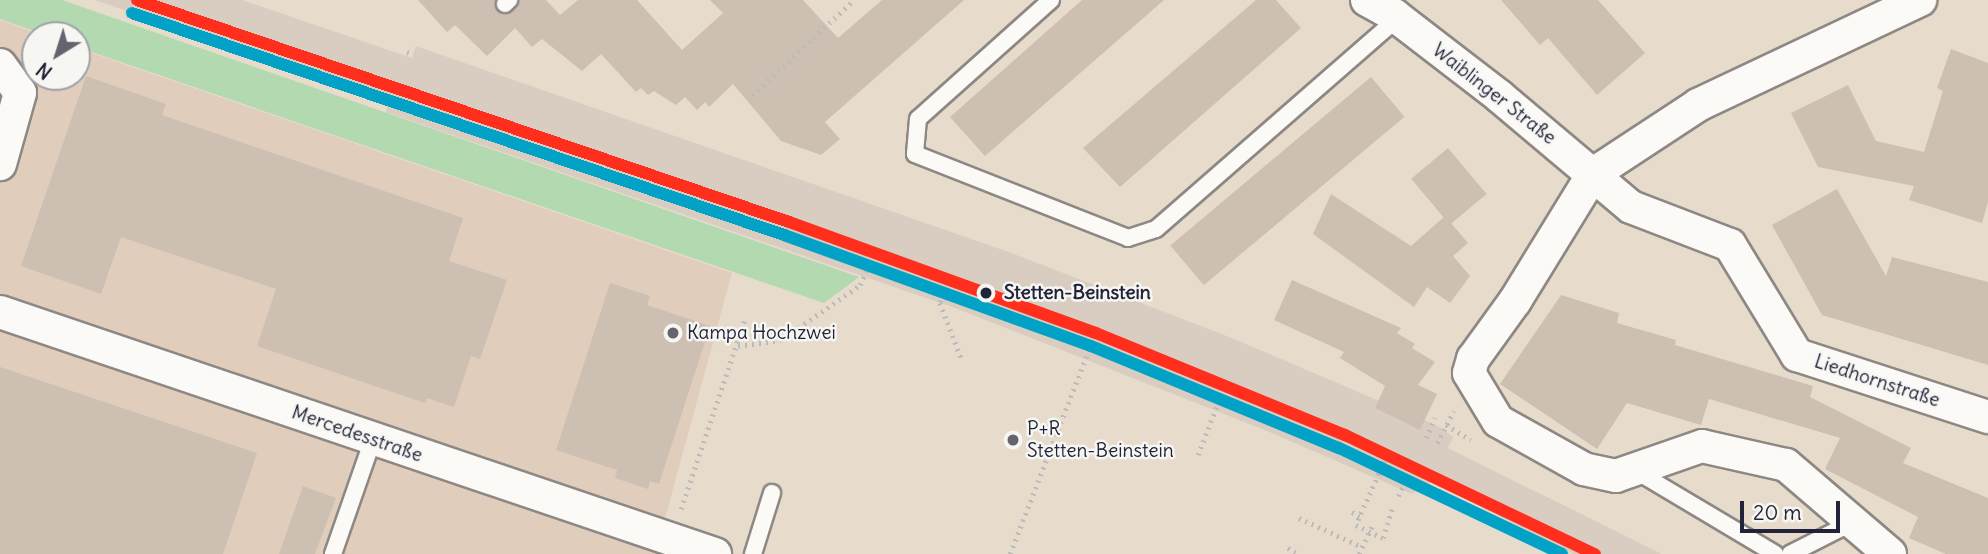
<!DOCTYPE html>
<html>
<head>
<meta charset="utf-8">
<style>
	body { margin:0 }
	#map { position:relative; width:1988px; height:554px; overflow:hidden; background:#e7dccc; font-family:Delius,sans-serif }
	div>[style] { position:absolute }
	.built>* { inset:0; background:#e0cdbc }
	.industrial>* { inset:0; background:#d9cdc2 }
	.green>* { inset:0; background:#b2d9af }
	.building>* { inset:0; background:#cebfb3; transform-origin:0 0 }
	.path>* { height:4.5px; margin-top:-2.25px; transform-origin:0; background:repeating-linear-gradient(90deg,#bcbaba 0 2px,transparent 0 7px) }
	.roads { filter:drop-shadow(2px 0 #8e8884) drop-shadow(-2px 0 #8e8884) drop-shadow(0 2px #8e8884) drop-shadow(0 -2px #8e8884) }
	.lane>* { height:16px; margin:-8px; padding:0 8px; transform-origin:8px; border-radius:8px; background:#fbfaf7 }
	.street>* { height:32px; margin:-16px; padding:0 16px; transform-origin:16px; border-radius:16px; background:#fbfaf7 }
	.rail-1>* { height:12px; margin:-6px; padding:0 6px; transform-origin:6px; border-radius:6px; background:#ff2e1d }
	.rail-2>* { height:12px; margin:-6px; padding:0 6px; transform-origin:6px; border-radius:6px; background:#02a2c7 }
	.dots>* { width:19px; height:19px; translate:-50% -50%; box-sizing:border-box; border:4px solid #f6f6f2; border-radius:50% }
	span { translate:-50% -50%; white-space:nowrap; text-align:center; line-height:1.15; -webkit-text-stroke:5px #f6f6f2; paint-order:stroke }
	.street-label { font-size:19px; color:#22223b }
	.stop-label { font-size:19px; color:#22223b; font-weight:700 }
	.left { translate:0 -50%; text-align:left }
	.poi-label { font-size:19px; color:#22223b }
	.north { position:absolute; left:21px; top:21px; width:70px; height:70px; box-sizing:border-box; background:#f6f6f2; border:2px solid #a1a1a9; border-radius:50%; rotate:218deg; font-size:19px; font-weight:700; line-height:28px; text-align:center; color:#22223b }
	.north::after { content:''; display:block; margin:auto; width:24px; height:32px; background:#67636e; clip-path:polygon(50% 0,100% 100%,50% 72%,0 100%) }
	.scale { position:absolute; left:1740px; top:501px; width:100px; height:32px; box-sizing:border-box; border:4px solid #22223b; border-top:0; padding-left:9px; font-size:21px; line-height:24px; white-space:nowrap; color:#22223b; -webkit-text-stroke:5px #f6f6f2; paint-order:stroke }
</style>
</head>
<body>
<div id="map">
	<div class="built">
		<div style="clip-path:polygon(0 20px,41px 35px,35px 35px,35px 77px,77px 77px,77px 48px,732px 273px,658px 544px,683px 554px,0 554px)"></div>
	</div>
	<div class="industrial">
		<div style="clip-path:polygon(95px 0,242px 0,412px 58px,416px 46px,1006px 251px,1232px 338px,1438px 426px,1453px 437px,1448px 448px,1662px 554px,1574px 554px,1431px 482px,1412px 494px,1267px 431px,955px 308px,386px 112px,389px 101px)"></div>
	</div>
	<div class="green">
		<div style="clip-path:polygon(0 0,62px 0,859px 277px,824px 303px,77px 47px,77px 35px,45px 35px,0 19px)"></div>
	</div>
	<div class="building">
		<div style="clip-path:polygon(418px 0,495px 0,495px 7px,503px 14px,512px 11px,519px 0,546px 0,560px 15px,578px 0,637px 0,682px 50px,723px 13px,710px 0,803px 0,838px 38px,882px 0,964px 0,825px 122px,840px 139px,821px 155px,781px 141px,733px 84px,709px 107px,705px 102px,697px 110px,685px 97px,676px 105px,654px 91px,648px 95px,641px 88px,636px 92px,601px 54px,582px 71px,542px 39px,532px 47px,515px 28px,487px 56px,455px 25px,447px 32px)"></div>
		<div style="clip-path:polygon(1082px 0,1164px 0,985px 156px,950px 117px)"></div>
		<div style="clip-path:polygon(1256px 0,1276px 0,1301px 28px,1120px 187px,1083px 148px)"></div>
		<div style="clip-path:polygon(1501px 0,1598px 0,1645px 53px,1597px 95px,1548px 38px,1540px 45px)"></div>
		<div style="clip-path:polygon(1951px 49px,1988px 63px,1988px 202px,1982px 223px,1909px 200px,1914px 186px,1818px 167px,1791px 113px,1848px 85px,1876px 141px,1924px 152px,1943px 91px,1937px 88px)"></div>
		<div style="clip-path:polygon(86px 76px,166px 104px,162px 115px,463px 218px,449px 261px,507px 280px,480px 359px,471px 356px,454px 407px,427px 398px,425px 403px,257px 346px,276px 289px,121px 237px,101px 294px,21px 266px)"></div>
		<div style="left:1371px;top:77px;width:52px;height:262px;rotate:50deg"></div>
		<div style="left:1448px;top:148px;width:60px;height:48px;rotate:50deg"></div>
		<div style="clip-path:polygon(1837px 189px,1886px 276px,1892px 257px,1988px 282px,1988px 365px,1822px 315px,1772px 225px)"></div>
		<div style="clip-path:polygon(1331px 194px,1411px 246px,1445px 216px,1468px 243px,1453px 256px,1470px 276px,1450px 303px,1427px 287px,1414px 307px,1313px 234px)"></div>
		<div style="clip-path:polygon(1292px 280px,1401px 328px,1397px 333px,1415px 344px,1412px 348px,1435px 362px,1418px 385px,1437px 394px,1420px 430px,1375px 408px,1385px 386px,1340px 358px,1344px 352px,1274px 320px)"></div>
		<div style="clip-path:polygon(610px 283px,650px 296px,647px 305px,710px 326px,659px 484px,650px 481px,648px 489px,615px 478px,617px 470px,556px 450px)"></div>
		<div style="clip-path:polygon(1561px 295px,1619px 313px,1617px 323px,1676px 340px,1675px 345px,1813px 386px,1810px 397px,1911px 448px,1903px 463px,1988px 498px,1988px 554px,1946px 554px,1909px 538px,1918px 517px,1825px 469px,1840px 438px,1709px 399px,1701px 425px,1627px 403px,1597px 449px,1500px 384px)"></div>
		<div style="clip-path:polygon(0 367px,257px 453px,223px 554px,0 554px)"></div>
		<div style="clip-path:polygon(303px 486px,336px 498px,315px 554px,279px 554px)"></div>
	</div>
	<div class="path">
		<div style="left:407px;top:52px;width:7px;rotate:16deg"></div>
		<div style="left:752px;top:95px;width:139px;rotate:-43deg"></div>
		<div style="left:385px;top:103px;width:3px;rotate:18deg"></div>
		<div style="left:945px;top:287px;width:17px;rotate:107deg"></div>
		<div style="left:940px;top:303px;width:61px;rotate:68.9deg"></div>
		<div style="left:738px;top:346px;width:43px;rotate:-7.9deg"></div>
		<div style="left:781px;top:340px;width:96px;rotate:-34.8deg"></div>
		<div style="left:860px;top:285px;width:26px;rotate:-65deg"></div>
		<div style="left:1446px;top:425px;width:29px;rotate:31deg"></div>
		<div style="left:1426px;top:438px;width:22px;rotate:-66deg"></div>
		<div style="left:1437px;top:443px;width:36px;rotate:-62deg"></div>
		<div style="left:1198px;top:455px;width:67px;rotate:-69.1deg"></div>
		<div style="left:1385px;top:461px;width:70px;rotate:114.4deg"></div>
		<div style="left:1356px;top:525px;width:30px;rotate:26deg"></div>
		<div style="left:1383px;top:538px;width:30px;rotate:-73deg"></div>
		<div style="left:1398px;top:496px;width:26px;rotate:-62deg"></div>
		<div style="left:681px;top:509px;width:200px;rotate:-71.4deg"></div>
		<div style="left:1352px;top:512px;width:9px;rotate:27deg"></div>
		<div style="left:1299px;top:518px;width:69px;rotate:24.7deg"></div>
		<div style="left:1288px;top:548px;width:10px;rotate:29deg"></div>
		<div style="left:1010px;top:554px;width:228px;rotate:-68.9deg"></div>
		<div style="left:1359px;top:554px;width:35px;rotate:-65deg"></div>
	</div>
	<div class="roads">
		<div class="lane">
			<div style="left:1051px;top:0;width:178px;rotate:138.2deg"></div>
			<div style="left:918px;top:119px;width:35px;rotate:95deg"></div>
			<div style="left:915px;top:154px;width:229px;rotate:21.5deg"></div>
			<div style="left:1128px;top:238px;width:29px;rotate:-18deg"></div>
			<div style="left:1156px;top:229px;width:321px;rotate:-41.1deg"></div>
			<div style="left:505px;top:4px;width:6px;rotate:-45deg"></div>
			<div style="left:1636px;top:471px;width:162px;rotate:30.8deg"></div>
			<div style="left:333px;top:554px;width:122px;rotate:-70.8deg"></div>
			<div style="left:753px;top:554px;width:64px;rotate:-72.7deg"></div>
			<div style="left:1790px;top:554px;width:71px;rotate:-26.9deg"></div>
		</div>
		<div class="street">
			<div style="left:1367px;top:0;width:31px;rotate:29deg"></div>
			<div style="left:1394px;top:15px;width:133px;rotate:37.6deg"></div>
			<div style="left:1499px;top:96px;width:172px;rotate:40.1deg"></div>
			<div style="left:1631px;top:207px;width:106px;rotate:21deg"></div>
			<div style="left:1730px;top:245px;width:129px;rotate:58.7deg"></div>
			<div style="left:1797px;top:355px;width:201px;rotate:18deg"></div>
			<div style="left:0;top:65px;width:34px;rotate:54deg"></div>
			<div style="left:20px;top:93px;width:74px;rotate:105.7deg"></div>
			<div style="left:0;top:312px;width:755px;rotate:18.7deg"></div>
			<div style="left:1890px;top:554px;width:137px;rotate:-139.4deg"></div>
			<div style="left:1786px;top:465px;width:86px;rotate:-167.3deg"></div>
			<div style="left:1702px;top:446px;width:91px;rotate:160.8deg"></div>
			<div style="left:1616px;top:476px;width:33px;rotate:-168deg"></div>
			<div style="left:1584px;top:469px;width:98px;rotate:-150.8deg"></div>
			<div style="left:1498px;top:421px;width:56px;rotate:-121.1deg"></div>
			<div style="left:1469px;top:373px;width:15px;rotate:-74deg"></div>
			<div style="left:1473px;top:359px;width:72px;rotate:-54.1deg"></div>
			<div style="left:1515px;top:301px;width:149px;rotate:-58.4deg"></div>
			<div style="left:1593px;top:174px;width:126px;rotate:-33.3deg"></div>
			<div style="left:1698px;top:105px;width:246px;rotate:-25.3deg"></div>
		</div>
	</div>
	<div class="rail-1">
		<div style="left:137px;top:0;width:689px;rotate:18.8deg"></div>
		<div style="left:789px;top:222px;width:326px;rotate:19.9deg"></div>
		<div style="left:1096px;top:333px;width:269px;rotate:22.3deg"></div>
		<div style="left:1345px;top:435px;width:277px;rotate:25.5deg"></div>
	</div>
	<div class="rail-2">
		<div style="left:132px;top:13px;width:689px;rotate:18.8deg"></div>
		<div style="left:784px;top:235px;width:326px;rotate:19.9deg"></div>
		<div style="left:1091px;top:346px;width:268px;rotate:22.4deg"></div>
		<div style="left:1339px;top:448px;width:247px;rotate:25.4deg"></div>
	</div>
	<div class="dots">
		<div style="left:986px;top:293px;background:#22223b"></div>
		<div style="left:673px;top:333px;background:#67636e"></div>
		<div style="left:1013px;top:440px;background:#67636e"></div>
	</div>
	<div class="street-label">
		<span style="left:1494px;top:94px;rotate:38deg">Waiblinger Straße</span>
		<span style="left:1877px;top:381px;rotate:18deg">Liedhornstraße</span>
		<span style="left:357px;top:434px;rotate:19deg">Mercedesstraße</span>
	</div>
	<div class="stop-label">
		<span class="left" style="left:1004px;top:293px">Stetten-Beinstein</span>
	</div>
	<div class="poi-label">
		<span class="left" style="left:687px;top:333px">Kampa Hochzwei</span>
		<span class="left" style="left:1027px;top:440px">P+R<br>Stetten-Beinstein</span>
	</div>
	<div class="north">N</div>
	<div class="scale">20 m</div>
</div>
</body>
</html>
